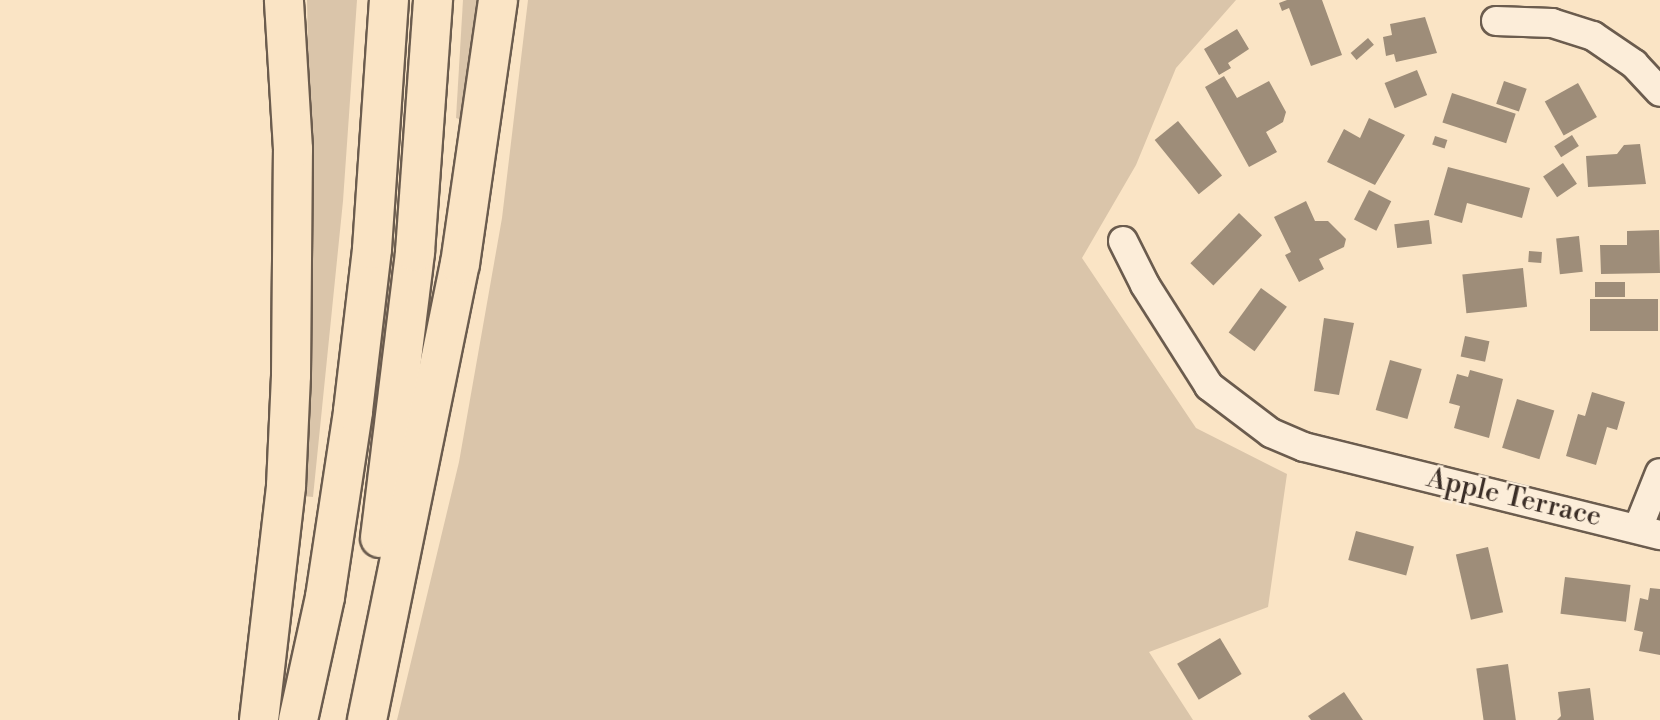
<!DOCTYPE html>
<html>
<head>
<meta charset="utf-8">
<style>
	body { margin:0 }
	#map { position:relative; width:1660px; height:720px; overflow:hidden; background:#fae4c5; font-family:"Libre Bodoni",serif }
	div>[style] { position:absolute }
	.green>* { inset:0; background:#dac5aa }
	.building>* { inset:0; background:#9e8d79; transform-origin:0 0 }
	.roads { filter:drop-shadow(2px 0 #6b5c4e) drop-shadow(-2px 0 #6b5c4e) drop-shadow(0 2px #6b5c4e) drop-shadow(0 -2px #6b5c4e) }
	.minor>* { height:28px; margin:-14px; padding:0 14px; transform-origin:14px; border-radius:14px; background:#fcedd9 }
	.motorway>* { height:38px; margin:-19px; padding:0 19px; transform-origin:19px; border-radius:19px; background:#fae4c5 }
	span { translate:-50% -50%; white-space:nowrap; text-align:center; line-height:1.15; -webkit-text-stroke:5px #fcedd9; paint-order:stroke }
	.street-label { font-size:28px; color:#3b2e27 }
</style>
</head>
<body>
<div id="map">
	<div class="green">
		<div style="clip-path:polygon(307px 0,357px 0,343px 201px,313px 497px,303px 496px,311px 196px)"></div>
		<div style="clip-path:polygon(463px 0,480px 0,465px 121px,456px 118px)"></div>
		<div style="clip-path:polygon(528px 0,1236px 0,1176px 68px,1136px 165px,1082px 258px,1196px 428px,1287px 474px,1268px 607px,1149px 652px,1193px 720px,397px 720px,459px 462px,502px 218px)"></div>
	</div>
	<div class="building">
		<div style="clip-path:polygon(1287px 0,1322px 0,1342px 55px,1311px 66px,1289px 8px,1282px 11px,1279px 3px)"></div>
		<div style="clip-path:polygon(1425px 17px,1437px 53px,1396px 62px,1394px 54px,1386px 56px,1383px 37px,1392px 35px,1390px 24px)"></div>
		<div style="clip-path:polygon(1237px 29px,1249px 49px,1228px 63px,1231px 68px,1219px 75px,1204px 49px)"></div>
		<div style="left:1368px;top:38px;width:9px;height:23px;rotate:49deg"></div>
		<div style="left:1417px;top:70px;width:27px;height:35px;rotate:68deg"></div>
		<div style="clip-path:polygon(1224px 76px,1237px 98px,1269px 81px,1286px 112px,1283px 122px,1266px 132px,1277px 152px,1249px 167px,1205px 87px)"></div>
		<div style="left:1504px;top:81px;width:24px;height:24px;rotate:19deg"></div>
		<div style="left:1578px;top:83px;width:39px;height:38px;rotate:61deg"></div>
		<div style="left:1452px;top:93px;width:67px;height:31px;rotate:18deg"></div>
		<div style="clip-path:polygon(1369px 118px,1405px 135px,1375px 185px,1327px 162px,1344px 129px,1360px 138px)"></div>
		<div style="left:1178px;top:121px;width:70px;height:30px;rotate:51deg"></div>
		<div style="left:1572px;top:135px;width:13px;height:21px;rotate:58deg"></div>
		<div style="left:1435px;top:136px;width:13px;height:9px;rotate:18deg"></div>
		<div style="clip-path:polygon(1640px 144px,1646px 184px,1588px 187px,1586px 156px,1617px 154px,1624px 145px)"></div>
		<div style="left:1563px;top:163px;width:25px;height:24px;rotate:56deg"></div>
		<div style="clip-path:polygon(1448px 167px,1530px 188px,1522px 218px,1467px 203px,1462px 223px,1434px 215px)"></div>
		<div style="left:1369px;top:190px;width:25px;height:33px;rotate:27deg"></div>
		<div style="clip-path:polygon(1306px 201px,1315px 221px,1328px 221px,1346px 239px,1344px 247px,1319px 259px,1324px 269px,1299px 282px,1285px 255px,1291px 252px,1274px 217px)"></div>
		<div style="left:1239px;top:213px;width:32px;height:70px;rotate:44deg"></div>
		<div style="left:1429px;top:220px;width:24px;height:35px;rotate:83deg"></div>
		<div style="clip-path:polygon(1659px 230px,1660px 273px,1601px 274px,1600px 245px,1627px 245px,1627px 231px)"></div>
		<div style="left:1579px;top:236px;width:36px;height:23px;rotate:84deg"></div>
		<div style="left:1529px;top:251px;width:13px;height:11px;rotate:4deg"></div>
		<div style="left:1523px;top:268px;width:39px;height:61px;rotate:84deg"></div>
		<div style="left:1595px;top:282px;width:30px;height:15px"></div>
		<div style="left:1261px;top:288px;width:32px;height:55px;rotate:36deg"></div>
		<div style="left:1658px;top:299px;width:32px;height:68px;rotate:90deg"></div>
		<div style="clip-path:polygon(1324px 318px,1354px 323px,1339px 395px,1314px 391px)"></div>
		<div style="left:1465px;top:336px;width:25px;height:21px;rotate:12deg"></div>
		<div style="left:1390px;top:360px;width:33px;height:52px;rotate:16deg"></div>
		<div style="clip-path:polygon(1470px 370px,1503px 379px,1489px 438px,1454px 428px,1460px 406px,1449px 403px,1457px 374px,1468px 377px)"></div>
		<div style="clip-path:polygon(1592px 392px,1625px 402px,1617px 430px,1607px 427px,1596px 465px,1566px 456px,1578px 414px,1585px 416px)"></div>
		<div style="left:1517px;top:399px;width:39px;height:51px;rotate:17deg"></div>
		<div style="left:1356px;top:531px;width:60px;height:30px;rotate:15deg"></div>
		<div style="left:1488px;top:547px;width:67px;height:33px;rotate:77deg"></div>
		<div style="left:1565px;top:577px;width:66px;height:37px;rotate:7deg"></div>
		<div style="clip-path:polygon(1650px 588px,1660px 589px,1660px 655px,1639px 651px,1643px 632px,1634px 630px,1640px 598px,1648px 600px)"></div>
		<div style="left:1220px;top:638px;width:42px;height:50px;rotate:59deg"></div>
		<div style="left:1508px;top:664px;width:57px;height:32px;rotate:82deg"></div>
		<div style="clip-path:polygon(1590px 688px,1594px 720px,1557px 720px,1561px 716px,1558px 692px)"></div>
		<div style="clip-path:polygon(1344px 692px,1363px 720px,1311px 720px,1308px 716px)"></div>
	</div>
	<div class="roads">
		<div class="minor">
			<div style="left:1496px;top:21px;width:56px;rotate:2deg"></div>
			<div style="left:1552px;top:23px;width:43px;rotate:17.6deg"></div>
			<div style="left:1593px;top:36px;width:50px;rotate:34.3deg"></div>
			<div style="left:1634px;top:64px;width:38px;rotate:47deg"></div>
			<div style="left:1123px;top:241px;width:49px;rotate:63.4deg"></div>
			<div style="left:1145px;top:285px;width:120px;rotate:57.6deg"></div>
			<div style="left:1209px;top:386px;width:78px;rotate:37.2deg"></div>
			<div style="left:1271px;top:433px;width:36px;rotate:23deg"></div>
			<div style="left:1304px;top:447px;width:367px;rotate:13.9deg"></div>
			<div style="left:1638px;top:528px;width:59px;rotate:-68.2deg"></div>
		</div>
		<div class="motorway">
			<div style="left:380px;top:538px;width:288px;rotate:-83deg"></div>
			<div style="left:415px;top:252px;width:253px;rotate:-85.9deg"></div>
			<div style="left:259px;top:720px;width:236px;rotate:-83.4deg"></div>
			<div style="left:286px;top:486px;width:111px;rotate:-87.4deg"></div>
			<div style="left:291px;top:375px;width:226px;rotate:-89.5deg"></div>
			<div style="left:293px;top:149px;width:149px;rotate:-93.5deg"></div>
			<div style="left:298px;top:720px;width:126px;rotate:-77.6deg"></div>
			<div style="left:325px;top:597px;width:188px;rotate:-81.4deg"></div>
			<div style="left:353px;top:411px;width:163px;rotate:-83.3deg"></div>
			<div style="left:372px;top:249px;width:250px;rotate:-86.1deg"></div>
			<div style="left:367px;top:720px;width:465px;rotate:-78.5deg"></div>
			<div style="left:460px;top:264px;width:267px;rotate:-81.8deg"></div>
		</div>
	</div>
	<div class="street-label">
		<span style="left:1514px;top:498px;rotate:13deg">Apple Terrace</span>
	</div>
</div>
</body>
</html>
